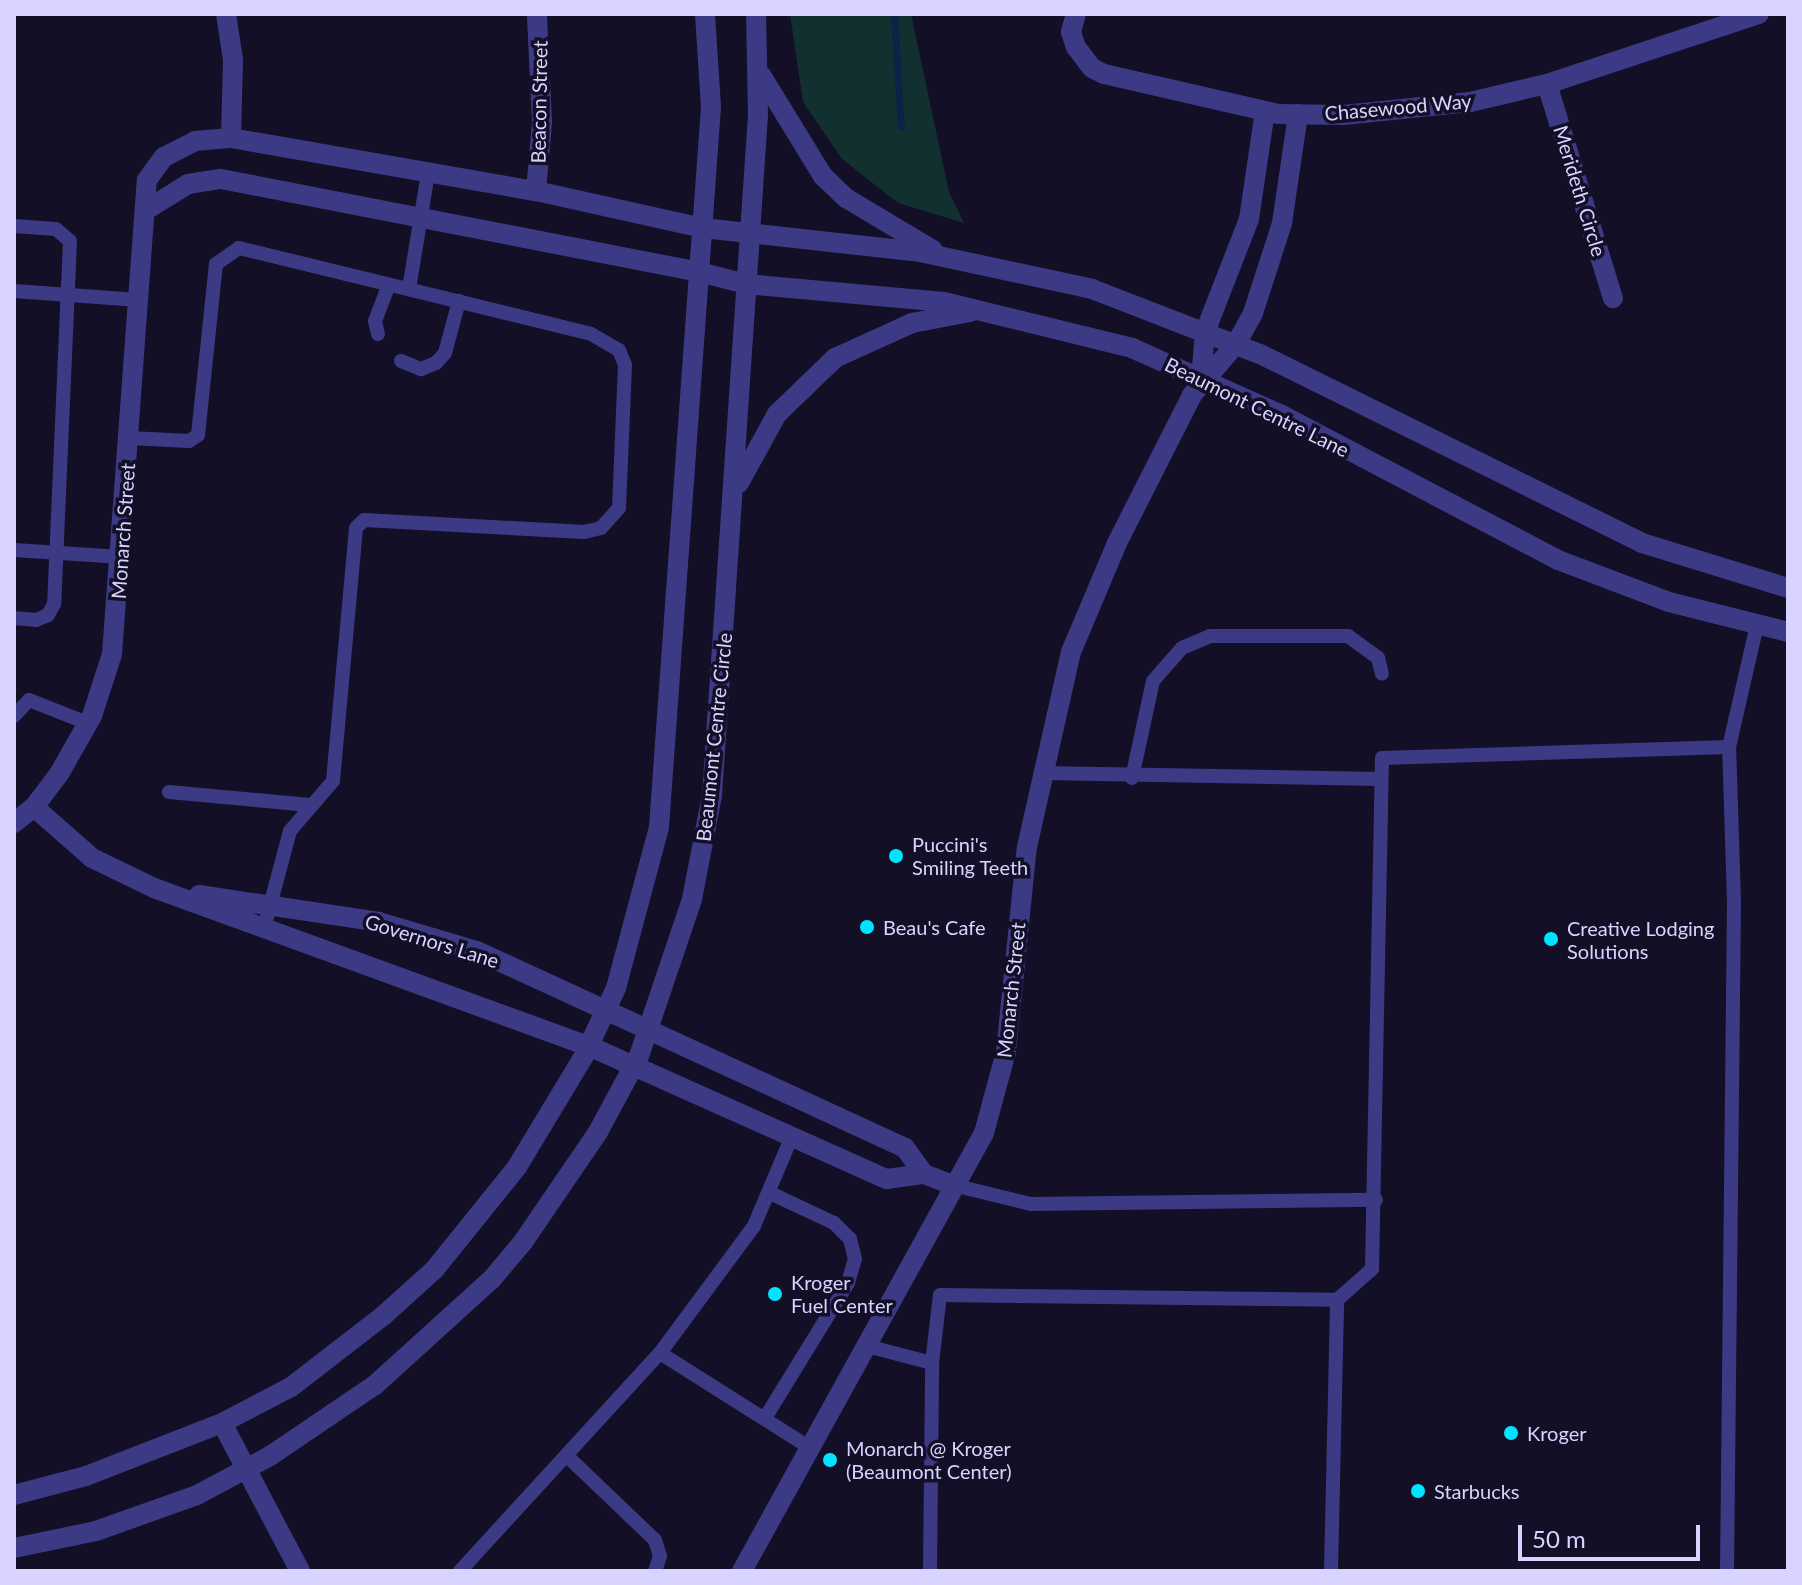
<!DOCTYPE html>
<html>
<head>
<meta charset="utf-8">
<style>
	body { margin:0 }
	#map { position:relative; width:1802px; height:1585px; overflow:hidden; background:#130f26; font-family:Lato,sans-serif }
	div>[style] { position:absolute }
	.green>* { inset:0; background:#12302f }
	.stream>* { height:7px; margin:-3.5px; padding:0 3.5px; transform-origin:3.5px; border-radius:3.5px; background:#0c2248 }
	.service>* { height:14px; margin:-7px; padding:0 7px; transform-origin:7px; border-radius:7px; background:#3d3a85 }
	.minor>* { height:20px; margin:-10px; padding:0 10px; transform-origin:10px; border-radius:10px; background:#3d3a85 }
	.tertiary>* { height:20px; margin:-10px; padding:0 10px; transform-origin:10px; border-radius:10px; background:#3d3a85 }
	.dots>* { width:22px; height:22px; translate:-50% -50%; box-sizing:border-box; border:4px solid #130f26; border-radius:50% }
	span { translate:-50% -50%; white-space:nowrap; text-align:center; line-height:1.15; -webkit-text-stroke:7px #130f26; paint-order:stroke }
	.street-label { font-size:20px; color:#d9d4ff }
	.poi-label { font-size:20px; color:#d9d4ff }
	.left { translate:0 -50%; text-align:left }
	.frame { position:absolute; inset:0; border:16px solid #d9d4ff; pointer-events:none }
	.scale { position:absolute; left:1518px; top:1525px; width:182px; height:36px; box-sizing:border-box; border:4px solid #d9d4ff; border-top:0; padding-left:10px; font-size:24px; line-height:28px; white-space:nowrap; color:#d9d4ff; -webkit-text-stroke:6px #130f26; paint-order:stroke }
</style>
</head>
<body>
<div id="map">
	<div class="green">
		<div style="clip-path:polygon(790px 14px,911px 14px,949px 192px,964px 223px,898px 203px,842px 159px,803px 102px)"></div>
	</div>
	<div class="stream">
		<div style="left:894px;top:14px;width:113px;rotate:86.5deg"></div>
	</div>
	<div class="service">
		<div style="left:14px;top:226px;width:42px;rotate:4.1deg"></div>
		<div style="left:56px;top:229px;width:18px;rotate:41deg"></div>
		<div style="left:70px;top:241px;width:363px;rotate:92.5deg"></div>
		<div style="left:54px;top:604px;width:13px;rotate:119deg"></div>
		<div style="left:48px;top:615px;width:13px;rotate:157deg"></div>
		<div style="left:36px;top:620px;width:22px;rotate:-175deg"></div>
		<div style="left:409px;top:289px;width:118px;rotate:-80.7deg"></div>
		<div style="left:14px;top:291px;width:125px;rotate:4.1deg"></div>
		<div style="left:378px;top:334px;width:13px;rotate:-103deg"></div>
		<div style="left:375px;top:321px;width:39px;rotate:-69deg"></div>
		<div style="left:401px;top:361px;width:22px;rotate:22deg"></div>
		<div style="left:421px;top:369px;width:16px;rotate:-22deg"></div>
		<div style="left:436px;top:363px;width:13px;rotate:-48deg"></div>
		<div style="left:445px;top:353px;width:54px;rotate:-74.9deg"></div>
		<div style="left:130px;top:438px;width:59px;rotate:2.9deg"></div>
		<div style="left:189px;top:441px;width:11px;rotate:-34deg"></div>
		<div style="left:198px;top:435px;width:172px;rotate:-84deg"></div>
		<div style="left:216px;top:264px;width:28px;rotate:-35deg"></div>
		<div style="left:239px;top:248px;width:362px;rotate:13.7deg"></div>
		<div style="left:591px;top:334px;width:32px;rotate:30deg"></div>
		<div style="left:619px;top:350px;width:16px;rotate:68deg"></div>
		<div style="left:625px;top:365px;width:143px;rotate:92.4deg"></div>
		<div style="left:619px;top:508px;width:27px;rotate:132deg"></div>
		<div style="left:601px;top:528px;width:17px;rotate:167deg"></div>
		<div style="left:584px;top:532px;width:220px;rotate:-176.9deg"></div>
		<div style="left:364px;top:520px;width:11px;rotate:135deg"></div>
		<div style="left:356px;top:528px;width:254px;rotate:95.2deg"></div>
		<div style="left:333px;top:781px;width:66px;rotate:130.7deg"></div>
		<div style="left:290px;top:831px;width:100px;rotate:105deg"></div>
		<div style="left:14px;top:550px;width:108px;rotate:3.7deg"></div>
		<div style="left:14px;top:716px;width:22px;rotate:-47deg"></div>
		<div style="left:29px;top:700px;width:62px;rotate:21.6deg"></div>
		<div style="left:1041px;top:773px;width:340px;rotate:1deg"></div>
		<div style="left:1132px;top:778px;width:99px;rotate:-77.8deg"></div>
		<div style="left:1153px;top:681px;width:44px;rotate:-48.7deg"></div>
		<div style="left:1182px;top:648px;width:30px;rotate:-23deg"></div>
		<div style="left:1210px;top:636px;width:138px"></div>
		<div style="left:1348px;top:636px;width:37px;rotate:36deg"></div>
		<div style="left:1378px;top:658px;width:16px;rotate:76deg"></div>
		<div style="left:169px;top:792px;width:141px;rotate:5.3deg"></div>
		<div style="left:953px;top:1185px;width:80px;rotate:13.7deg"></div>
		<div style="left:1031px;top:1204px;width:345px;rotate:-0.7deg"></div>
		<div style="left:867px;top:1346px;width:67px;rotate:14.7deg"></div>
		<div style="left:660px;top:1353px;width:178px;rotate:32.3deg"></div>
		<div style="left:765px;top:1418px;width:158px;rotate:-58.4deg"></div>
		<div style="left:848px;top:1283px;width:25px;rotate:-74deg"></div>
		<div style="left:855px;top:1259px;width:21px;rotate:-104deg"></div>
		<div style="left:850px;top:1239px;width:23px;rotate:-135deg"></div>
		<div style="left:834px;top:1223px;width:71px;rotate:-154.9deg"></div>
		<div style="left:567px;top:1456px;width:122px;rotate:43.7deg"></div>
		<div style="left:655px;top:1540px;width:17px;rotate:73deg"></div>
		<div style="left:660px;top:1556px;width:16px;rotate:108deg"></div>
		<div style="left:460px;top:1571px;width:296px;rotate:-47.5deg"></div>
		<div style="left:660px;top:1353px;width:158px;rotate:-53.5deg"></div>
		<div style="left:754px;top:1226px;width:98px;rotate:-67.1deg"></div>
		<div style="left:930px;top:1571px;width:208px;rotate:-89.4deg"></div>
		<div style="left:932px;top:1363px;width:68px;rotate:-83.3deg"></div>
		<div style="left:940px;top:1295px;width:397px;rotate:0.7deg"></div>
		<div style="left:1331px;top:1571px;width:271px;rotate:-88.7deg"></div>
		<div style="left:1337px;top:1300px;width:47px;rotate:-41.5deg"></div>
		<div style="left:1372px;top:1269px;width:511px;rotate:-88.88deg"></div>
		<div style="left:1382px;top:758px;width:347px;rotate:-1.8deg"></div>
		<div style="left:1727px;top:1571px;width:669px;rotate:-89.4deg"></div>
		<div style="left:1734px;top:902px;width:155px;rotate:-91.8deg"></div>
		<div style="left:1729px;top:747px;width:125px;rotate:-77.1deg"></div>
	</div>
	<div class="minor">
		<div style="left:226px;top:14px;width:47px;rotate:81.3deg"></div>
		<div style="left:233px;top:60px;width:78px;rotate:91.5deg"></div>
		<div style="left:1076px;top:14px;width:19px;rotate:106deg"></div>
		<div style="left:1071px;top:32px;width:16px;rotate:72deg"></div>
		<div style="left:1076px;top:47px;width:26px;rotate:53deg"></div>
		<div style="left:1092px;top:68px;width:13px;rotate:27deg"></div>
		<div style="left:1104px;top:74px;width:179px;rotate:12.9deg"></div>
		<div style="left:1278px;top:114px;width:65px;rotate:0.9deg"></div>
		<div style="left:1343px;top:115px;width:128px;rotate:-5.8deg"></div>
		<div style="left:1470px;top:102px;width:79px;rotate:-13.2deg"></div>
		<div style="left:1547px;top:84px;width:223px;rotate:-18.3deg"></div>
		<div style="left:1547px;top:84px;width:224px;rotate:72.9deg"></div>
		<div style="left:536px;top:191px;width:69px;rotate:-85deg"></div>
		<div style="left:542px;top:122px;width:108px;rotate:-92.7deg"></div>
		<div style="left:146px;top:210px;width:49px;rotate:-31.8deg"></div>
		<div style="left:188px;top:184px;width:33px;rotate:-9deg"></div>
		<div style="left:221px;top:179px;width:487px;rotate:11deg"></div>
		<div style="left:1201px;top:379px;width:47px;rotate:-85.1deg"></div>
		<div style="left:1205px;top:332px;width:121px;rotate:-68.7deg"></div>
		<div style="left:1249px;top:219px;width:109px;rotate:-81.6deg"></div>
		<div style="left:34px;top:807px;width:77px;rotate:41.3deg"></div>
		<div style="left:92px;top:858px;width:69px;rotate:25.8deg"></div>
		<div style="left:154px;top:888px;width:463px;rotate:20deg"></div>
		<div style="left:589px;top:1046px;width:326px;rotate:24.1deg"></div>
		<div style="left:887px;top:1179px;width:37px;rotate:-8deg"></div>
		<div style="left:924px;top:1174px;width:31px;rotate:21deg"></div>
		<div style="left:14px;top:823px;width:26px;rotate:-39deg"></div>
		<div style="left:34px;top:807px;width:41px;rotate:-52.9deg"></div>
		<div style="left:59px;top:774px;width:67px;rotate:-60.4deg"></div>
		<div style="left:92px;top:716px;width:65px;rotate:-72.1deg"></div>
		<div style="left:112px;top:654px;width:475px;rotate:-85.8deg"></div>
		<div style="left:147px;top:180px;width:29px;rotate:-54deg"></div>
		<div style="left:164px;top:157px;width:35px;rotate:-27deg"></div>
		<div style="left:195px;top:141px;width:36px;rotate:-5deg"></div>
		<div style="left:231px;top:138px;width:310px;rotate:9.9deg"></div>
		<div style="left:536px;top:191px;width:171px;rotate:12.5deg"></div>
		<div style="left:199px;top:895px;width:182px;rotate:8.5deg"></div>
		<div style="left:379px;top:922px;width:102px;rotate:16.5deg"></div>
		<div style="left:477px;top:951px;width:471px;rotate:24.7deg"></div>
		<div style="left:905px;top:1148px;width:32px;rotate:54deg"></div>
		<div style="left:222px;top:1423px;width:167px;rotate:62.2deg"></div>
		<div style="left:742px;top:1571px;width:500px;rotate:-61.08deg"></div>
		<div style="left:984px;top:1133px;width:84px;rotate:-74.8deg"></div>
		<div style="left:1006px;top:1052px;width:206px;rotate:-84.2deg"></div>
		<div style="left:1027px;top:847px;width:200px;rotate:-77.3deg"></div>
		<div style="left:1071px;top:652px;width:118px;rotate:-67.1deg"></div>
		<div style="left:1117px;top:543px;width:166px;rotate:-63.1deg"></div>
		<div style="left:1192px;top:395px;width:67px;rotate:-49.2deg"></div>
		<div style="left:1236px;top:344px;width:35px;rotate:-61deg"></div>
		<div style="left:1253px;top:313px;width:95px;rotate:-72.1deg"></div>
		<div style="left:1282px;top:223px;width:110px;rotate:-81.6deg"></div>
	</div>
	<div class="tertiary">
		<div style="left:761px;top:75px;width:119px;rotate:58.5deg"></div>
		<div style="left:823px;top:176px;width:32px;rotate:44deg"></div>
		<div style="left:846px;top:198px;width:101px;rotate:30.9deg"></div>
		<div style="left:703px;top:228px;width:218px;rotate:6.3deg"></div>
		<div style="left:920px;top:252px;width:176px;rotate:12.1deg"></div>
		<div style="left:1092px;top:289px;width:180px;rotate:21.2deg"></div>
		<div style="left:1260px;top:354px;width:426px;rotate:26.3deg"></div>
		<div style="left:1642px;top:543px;width:153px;rotate:17.1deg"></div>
		<div style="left:699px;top:272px;width:49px;rotate:14.3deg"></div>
		<div style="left:746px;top:284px;width:199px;rotate:5.2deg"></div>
		<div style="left:944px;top:302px;width:194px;rotate:13.7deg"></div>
		<div style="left:1132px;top:348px;width:164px;rotate:24.1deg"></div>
		<div style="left:1282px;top:415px;width:312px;rotate:27.7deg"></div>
		<div style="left:1558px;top:560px;width:119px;rotate:20.7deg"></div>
		<div style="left:1669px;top:602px;width:123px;rotate:14.1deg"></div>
		<div style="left:739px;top:483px;width:79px;rotate:-61.2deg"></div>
		<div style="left:777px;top:414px;width:81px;rotate:-44deg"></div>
		<div style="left:835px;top:358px;width:85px;rotate:-24.4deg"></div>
		<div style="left:912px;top:323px;width:59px;rotate:-10.7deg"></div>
		<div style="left:14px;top:1495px;width:74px;rotate:-14.8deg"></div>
		<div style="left:86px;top:1476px;width:146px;rotate:-21.3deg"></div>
		<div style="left:222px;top:1423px;width:78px;rotate:-27.6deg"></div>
		<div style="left:291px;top:1387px;width:118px;rotate:-37.7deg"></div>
		<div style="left:384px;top:1315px;width:67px;rotate:-42deg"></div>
		<div style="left:434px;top:1270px;width:132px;rotate:-51.1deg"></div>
		<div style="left:517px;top:1167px;width:130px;rotate:-58.9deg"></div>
		<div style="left:584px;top:1056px;width:75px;rotate:-64.8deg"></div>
		<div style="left:616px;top:988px;width:167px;rotate:-75deg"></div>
		<div style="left:659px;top:827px;width:722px;rotate:-85.87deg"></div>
		<div style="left:711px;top:107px;width:93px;rotate:-93.7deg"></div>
		<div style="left:14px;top:1548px;width:84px;rotate:-11.7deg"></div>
		<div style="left:96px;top:1531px;width:107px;rotate:-19.6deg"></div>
		<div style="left:197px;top:1495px;width:83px;rotate:-28.1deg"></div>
		<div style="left:270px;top:1456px;width:127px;rotate:-34.1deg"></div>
		<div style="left:375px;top:1385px;width:156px;rotate:-42.2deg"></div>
		<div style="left:491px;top:1280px;width:50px;rotate:-49.9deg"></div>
		<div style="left:523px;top:1242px;width:133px;rotate:-55.7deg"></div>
		<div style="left:598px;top:1132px;width:86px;rotate:-61.7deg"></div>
		<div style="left:639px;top:1056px;width:166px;rotate:-71.3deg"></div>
		<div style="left:692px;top:899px;width:106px;rotate:-79.1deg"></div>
		<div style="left:712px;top:795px;width:682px;rotate:-86.13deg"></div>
		<div style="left:758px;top:115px;width:101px;rotate:-91.1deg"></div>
	</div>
	<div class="dots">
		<div style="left:896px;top:856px;background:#00e5ff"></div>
		<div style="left:867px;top:927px;background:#00e5ff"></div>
		<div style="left:1551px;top:939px;background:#00e5ff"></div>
		<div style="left:775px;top:1294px;background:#00e5ff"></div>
		<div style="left:1511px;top:1433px;background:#00e5ff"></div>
		<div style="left:830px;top:1460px;background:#00e5ff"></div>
		<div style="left:1418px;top:1491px;background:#00e5ff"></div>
	</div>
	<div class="street-label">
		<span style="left:539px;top:102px;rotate:-89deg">Beacon Street</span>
		<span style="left:1398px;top:107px;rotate:-5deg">Chasewood Way</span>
		<span style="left:1580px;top:191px;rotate:73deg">Merideth Circle</span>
		<span style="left:1257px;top:407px;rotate:26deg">Beaumont Centre Lane</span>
		<span style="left:123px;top:531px;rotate:-86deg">Monarch Street</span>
		<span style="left:714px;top:737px;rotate:-84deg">Beaumont Centre Circle</span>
		<span style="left:432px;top:941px;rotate:17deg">Governors Lane</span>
		<span style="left:1011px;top:990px;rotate:-84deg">Monarch Street</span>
	</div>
	<div class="poi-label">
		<span class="left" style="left:912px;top:856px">Puccini's<br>Smiling Teeth</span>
		<span class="left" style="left:883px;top:927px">Beau's Cafe</span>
		<span class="left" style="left:1567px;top:940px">Creative Lodging<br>Solutions</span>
		<span class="left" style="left:791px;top:1294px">Kroger<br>Fuel Center</span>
		<span class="left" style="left:1527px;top:1433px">Kroger</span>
		<span class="left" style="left:846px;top:1460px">Monarch @ Kroger<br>(Beaumont Center)</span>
		<span class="left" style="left:1434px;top:1491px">Starbucks</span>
	</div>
	<div class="frame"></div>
	<div class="scale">50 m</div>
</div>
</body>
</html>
